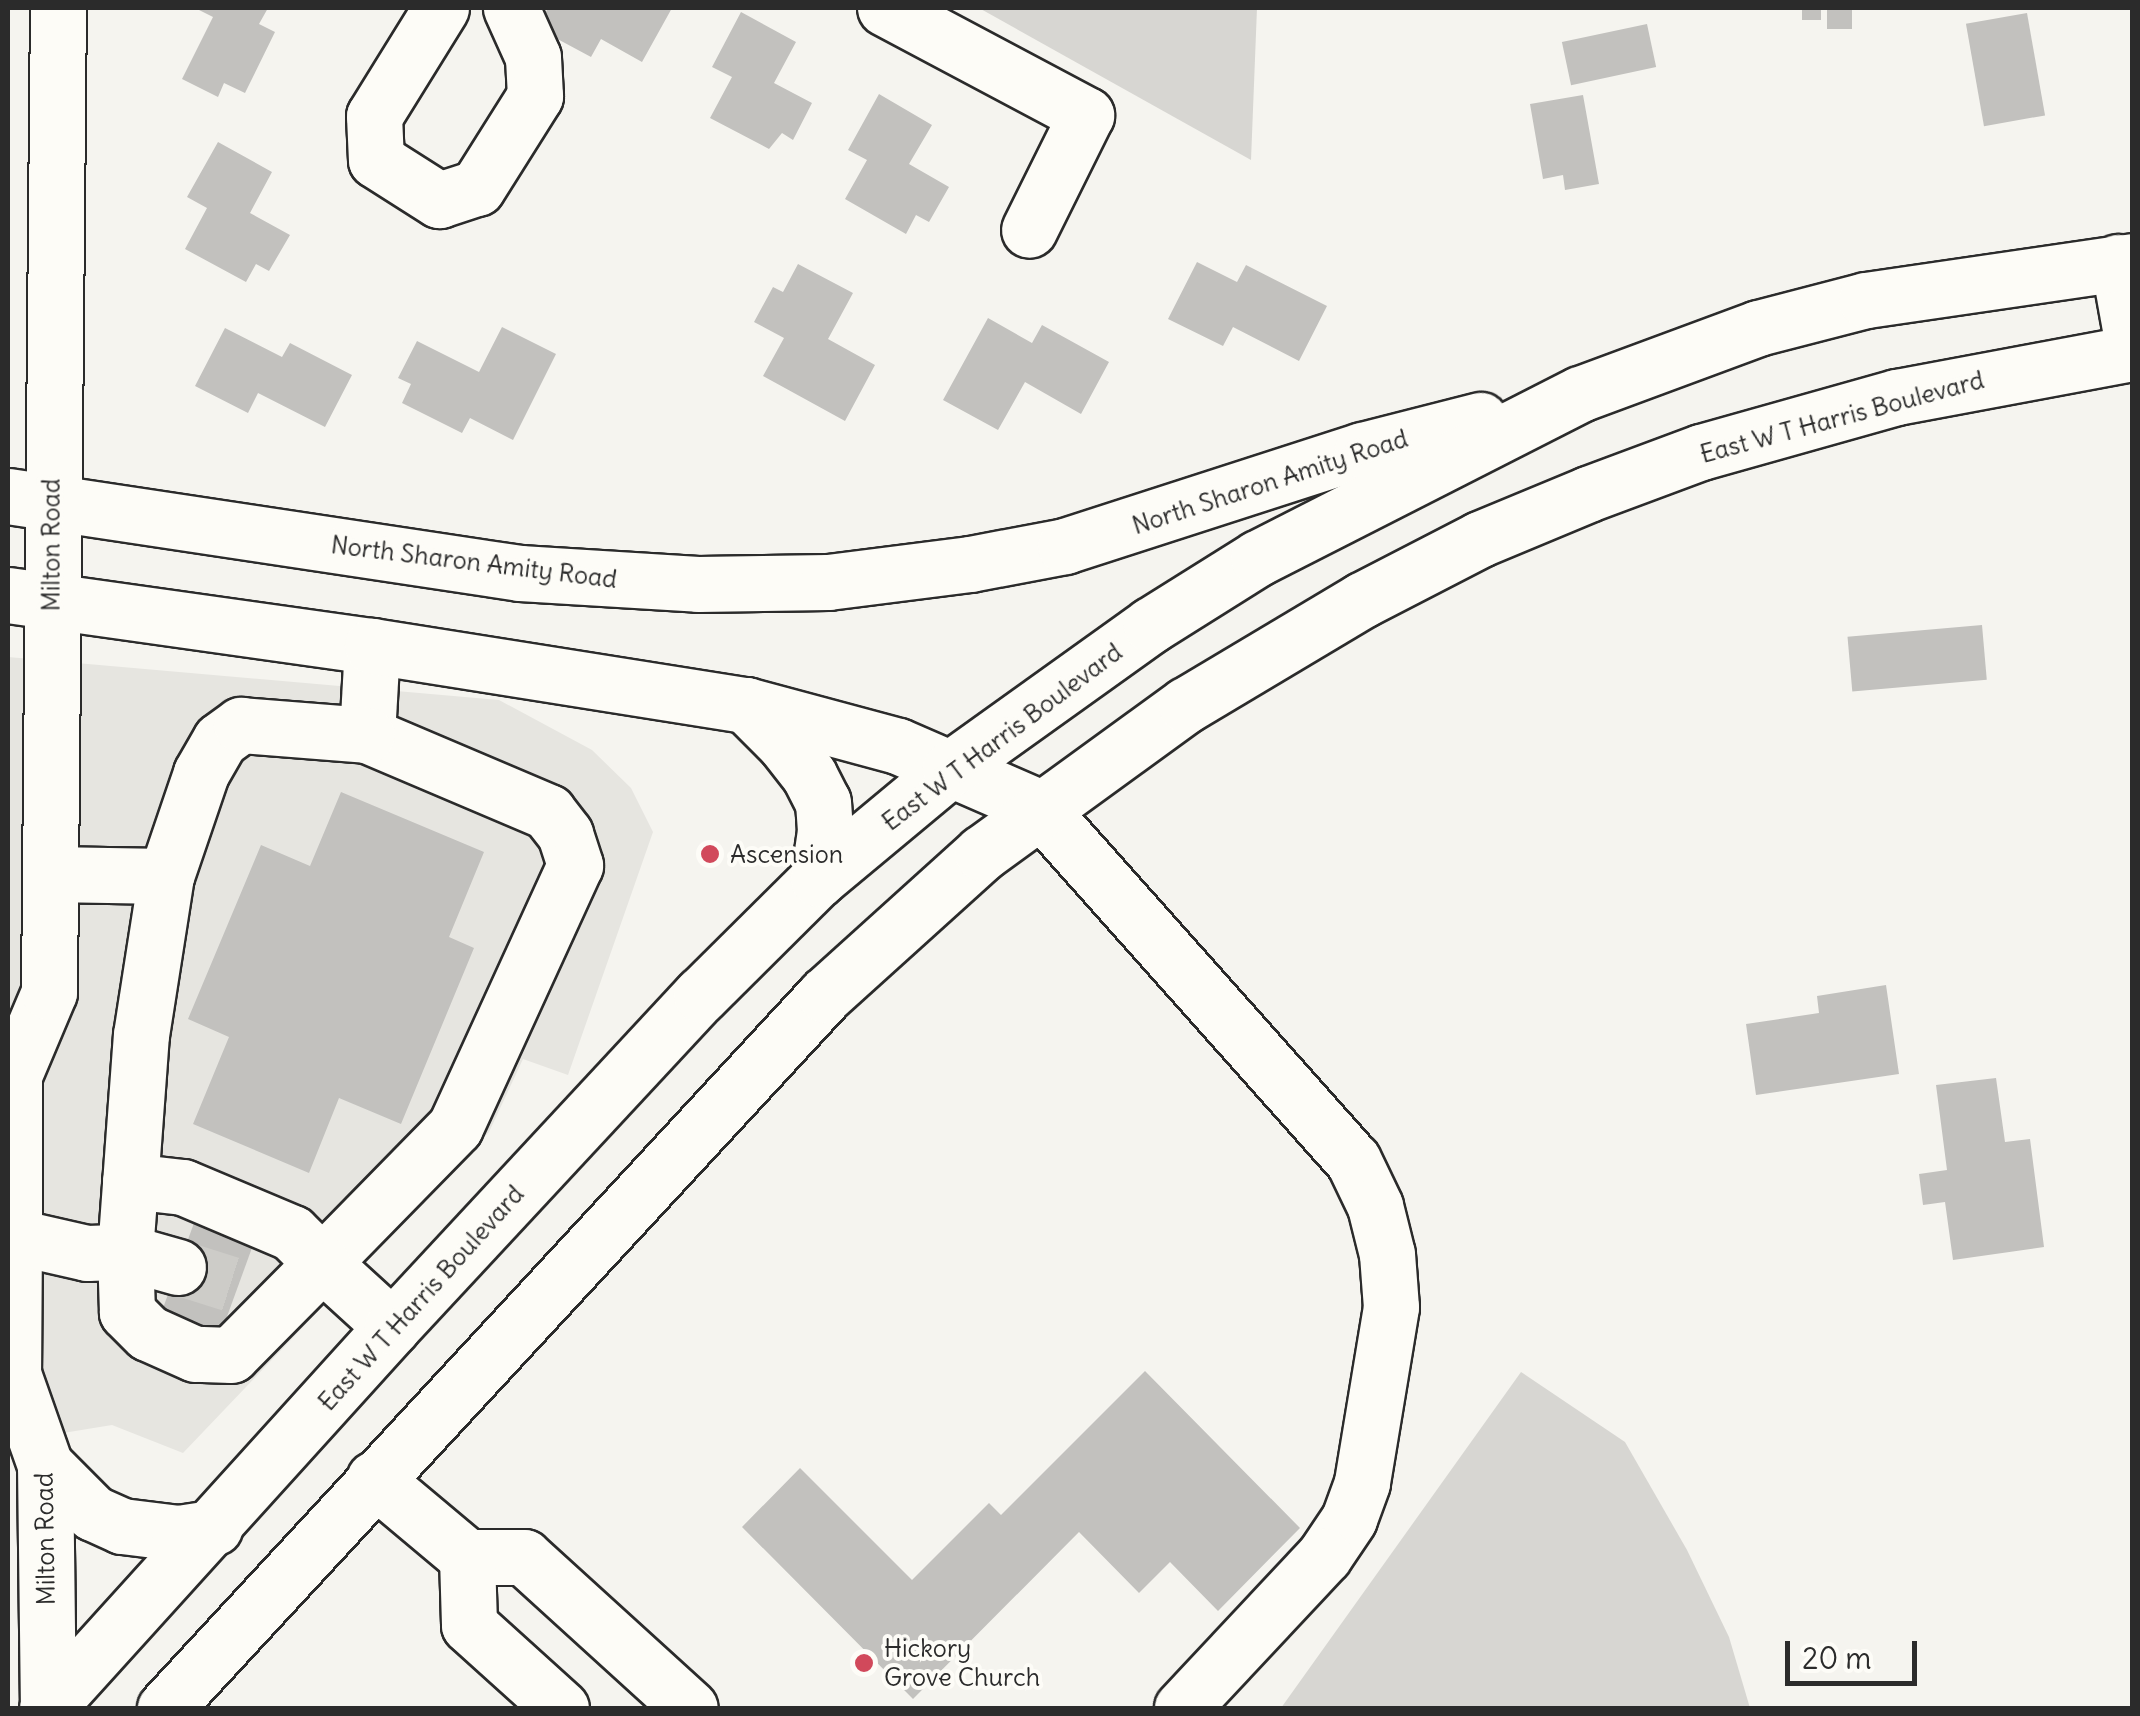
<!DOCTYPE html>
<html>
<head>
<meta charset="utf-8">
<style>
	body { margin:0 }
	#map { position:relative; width:2140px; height:1716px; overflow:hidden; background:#f5f4ef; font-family:Delius,sans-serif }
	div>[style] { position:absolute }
	.built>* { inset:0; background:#e6e5e0 }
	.green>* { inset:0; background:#d7d6d2 }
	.building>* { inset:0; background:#c2c1be; transform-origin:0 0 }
	.minor-tunnel>* { height:55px; margin-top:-27.5px; transform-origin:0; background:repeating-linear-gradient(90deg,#cdccc8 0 55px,transparent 0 83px) }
	.roads { filter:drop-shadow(2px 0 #2b2b2b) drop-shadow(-2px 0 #2b2b2b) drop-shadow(0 2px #2b2b2b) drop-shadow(0 -2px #2b2b2b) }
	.minor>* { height:55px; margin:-27.5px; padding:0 27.5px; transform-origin:27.5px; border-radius:27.5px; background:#fdfcf7 }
	.major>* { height:55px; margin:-27.5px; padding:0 27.5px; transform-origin:27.5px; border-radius:27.5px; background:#fdfcf7 }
	.dots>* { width:28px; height:28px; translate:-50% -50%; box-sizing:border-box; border:5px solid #fdfcf7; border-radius:50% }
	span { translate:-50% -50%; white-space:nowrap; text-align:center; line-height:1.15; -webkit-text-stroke:8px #fdfcf7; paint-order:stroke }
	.street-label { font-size:25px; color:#2b2b2b }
	.poi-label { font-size:25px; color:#2b2b2b }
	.left { translate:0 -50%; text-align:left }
	.frame { position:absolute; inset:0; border:10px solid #2b2b2b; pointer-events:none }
	.scale { position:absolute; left:1785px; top:1641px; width:132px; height:45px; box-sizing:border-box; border:5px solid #2b2b2b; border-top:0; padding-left:12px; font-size:30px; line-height:35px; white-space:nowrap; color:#2b2b2b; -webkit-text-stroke:8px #fdfcf7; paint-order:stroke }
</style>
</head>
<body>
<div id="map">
	<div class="built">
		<div style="clip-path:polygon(8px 657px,499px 700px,592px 750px,631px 788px,653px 832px,568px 1075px,523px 1059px,489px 1132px,183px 1453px,112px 1425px,8px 1442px)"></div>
	</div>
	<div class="green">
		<div style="clip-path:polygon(979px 8px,1257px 8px,1251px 160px)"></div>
		<div style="clip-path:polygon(1521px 1372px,1625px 1442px,1687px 1550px,1729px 1637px,1750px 1708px,1281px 1708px)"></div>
	</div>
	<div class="building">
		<div style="clip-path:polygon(195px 8px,268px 8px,259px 24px,275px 32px,245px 93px,224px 83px,218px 97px,182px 79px,213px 17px)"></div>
		<div style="clip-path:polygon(548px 8px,672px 8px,642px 62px,601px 39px,591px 57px,537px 28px)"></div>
		<div style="left:1802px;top:8px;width:19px;height:12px"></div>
		<div style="left:1827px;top:8px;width:25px;height:21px"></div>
		<div style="clip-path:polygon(741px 12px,796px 42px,774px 83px,812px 103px,793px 140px,782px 133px,769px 149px,710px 118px,732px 77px,712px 67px)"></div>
		<div style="left:2027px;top:13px;width:104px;height:62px;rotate:80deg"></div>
		<div style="left:1647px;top:24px;width:44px;height:87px;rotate:78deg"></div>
		<div style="clip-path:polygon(879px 94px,932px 125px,909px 164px,949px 187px,929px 222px,916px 215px,906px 234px,845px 199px,867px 160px,848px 150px)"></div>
		<div style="clip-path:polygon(1583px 95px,1599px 184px,1565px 190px,1563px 175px,1543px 179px,1530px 104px)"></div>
		<div style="clip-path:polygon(218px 142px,272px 172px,250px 213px,290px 235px,269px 271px,256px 264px,246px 282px,185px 249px,207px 208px,187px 197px)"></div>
		<div style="clip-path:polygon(1197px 262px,1237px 282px,1246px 265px,1327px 306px,1299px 361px,1233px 327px,1223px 346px,1168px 319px)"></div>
		<div style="clip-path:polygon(798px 264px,853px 293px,828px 339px,875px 365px,845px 421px,763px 376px,784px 338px,754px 322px,773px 287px,783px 292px)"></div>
		<div style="clip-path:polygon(988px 318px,1032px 343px,1042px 325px,1109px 362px,1081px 414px,1025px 382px,998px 430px,943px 400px)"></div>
		<div style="clip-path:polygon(502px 327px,556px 354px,513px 440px,470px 418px,462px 433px,402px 403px,411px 384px,398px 378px,417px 341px,479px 372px)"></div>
		<div style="clip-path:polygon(225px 328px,282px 357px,290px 343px,352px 375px,325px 427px,258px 393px,248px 413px,195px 386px)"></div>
		<div style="left:1982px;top:625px;width:55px;height:135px;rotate:85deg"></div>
		<div style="clip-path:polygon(341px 792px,484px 852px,449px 937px,474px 948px,401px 1124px,339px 1098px,309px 1173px,193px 1124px,229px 1037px,188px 1019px,261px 845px,310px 866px)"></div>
		<div style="clip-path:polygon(1886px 985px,1899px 1074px,1756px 1095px,1746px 1024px,1819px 1013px,1817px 996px)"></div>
		<div style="clip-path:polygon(1996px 1078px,2005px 1142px,2030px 1139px,2044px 1247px,1953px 1260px,1945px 1202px,1923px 1205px,1919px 1174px,1947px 1170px,1936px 1085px)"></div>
		<div style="left:194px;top:1223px;width:63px;height:102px;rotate:20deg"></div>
		<div style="clip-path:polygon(1145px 1371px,1300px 1528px,1218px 1611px,1170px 1562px,1139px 1593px,1079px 1532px,913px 1699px,742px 1527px,800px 1468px,912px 1580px,989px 1503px,1001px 1515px)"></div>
	</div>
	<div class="minor-tunnel">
		<div style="left:178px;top:1267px;width:63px;rotate:17.6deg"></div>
	</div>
	<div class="roads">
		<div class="minor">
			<div style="left:441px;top:8px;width:127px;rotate:121.8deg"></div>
			<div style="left:374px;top:116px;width:44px;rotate:87.4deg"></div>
			<div style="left:376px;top:160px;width:75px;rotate:32.4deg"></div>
			<div style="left:439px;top:200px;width:40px;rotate:-18deg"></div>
			<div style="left:477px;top:188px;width:109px;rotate:-57.8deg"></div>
			<div style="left:535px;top:96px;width:39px;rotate:-93deg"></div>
			<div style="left:533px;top:57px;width:54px;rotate:-114.2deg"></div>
			<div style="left:885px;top:8px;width:228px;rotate:28deg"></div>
			<div style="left:1086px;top:115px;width:128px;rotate:116.4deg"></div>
			<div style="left:2118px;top:262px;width:79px;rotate:79.8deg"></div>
			<div style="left:372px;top:646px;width:89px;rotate:93.2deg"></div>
			<div style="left:367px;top:735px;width:197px;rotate:23deg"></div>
			<div style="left:548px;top:812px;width:28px;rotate:52deg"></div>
			<div style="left:565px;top:834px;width:33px;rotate:72deg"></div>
			<div style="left:575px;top:865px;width:288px;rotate:114.6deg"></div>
			<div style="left:455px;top:1127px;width:190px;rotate:134.4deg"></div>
			<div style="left:322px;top:1263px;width:95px;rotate:42.4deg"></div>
			<div style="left:1038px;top:807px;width:473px;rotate:48.3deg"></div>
			<div style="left:1353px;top:1160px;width:51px;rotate:64.4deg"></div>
			<div style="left:1375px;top:1206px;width:49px;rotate:76deg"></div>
			<div style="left:1387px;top:1254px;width:53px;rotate:85.7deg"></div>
			<div style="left:1391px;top:1307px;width:178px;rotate:99.4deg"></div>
			<div style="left:1362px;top:1483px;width:38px;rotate:110deg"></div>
			<div style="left:1349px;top:1519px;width:45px;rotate:124deg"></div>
			<div style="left:1324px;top:1556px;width:208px;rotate:133.1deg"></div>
			<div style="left:50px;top:874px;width:116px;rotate:1deg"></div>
			<div style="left:166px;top:876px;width:109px;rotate:-71.2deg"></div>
			<div style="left:201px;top:773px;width:38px;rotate:-60deg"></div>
			<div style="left:220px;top:740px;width:26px;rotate:-36deg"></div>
			<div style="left:241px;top:725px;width:126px;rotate:4.5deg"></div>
			<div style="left:8px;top:1053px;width:23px;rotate:75deg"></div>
			<div style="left:14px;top:1075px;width:161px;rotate:90deg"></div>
			<div style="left:14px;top:1236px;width:138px;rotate:90.4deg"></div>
			<div style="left:13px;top:1374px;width:16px;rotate:108deg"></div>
			<div style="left:14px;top:1075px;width:90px;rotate:-67.1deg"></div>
			<div style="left:49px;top:992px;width:984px;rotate:-89.48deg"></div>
			<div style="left:130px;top:1181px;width:53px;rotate:6.5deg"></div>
			<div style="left:183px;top:1187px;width:118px;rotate:22.9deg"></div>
			<div style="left:292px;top:1233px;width:42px;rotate:45deg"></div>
			<div style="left:322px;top:1263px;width:129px;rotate:134.7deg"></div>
			<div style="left:231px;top:1355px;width:36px;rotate:-178deg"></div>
			<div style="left:195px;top:1354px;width:51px;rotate:-155.9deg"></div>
			<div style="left:148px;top:1333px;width:30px;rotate:-135deg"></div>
			<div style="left:127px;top:1312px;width:60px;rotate:-91.9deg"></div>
			<div style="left:125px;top:1252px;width:55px;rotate:15.8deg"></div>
			<div style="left:8px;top:1235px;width:81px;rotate:12.8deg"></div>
			<div style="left:87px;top:1253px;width:38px;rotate:-2deg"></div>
			<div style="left:125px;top:1252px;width:218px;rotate:-85.8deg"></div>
			<div style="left:141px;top:1035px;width:161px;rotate:-81.1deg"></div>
			<div style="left:13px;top:1374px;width:96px;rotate:70.6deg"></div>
			<div style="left:45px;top:1465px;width:243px;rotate:89.3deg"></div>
			<div style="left:374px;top:1479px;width:121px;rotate:40deg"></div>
			<div style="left:467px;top:1557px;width:57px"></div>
			<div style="left:524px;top:1557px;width:224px;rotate:42.3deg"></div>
			<div style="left:467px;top:1557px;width:68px;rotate:88.3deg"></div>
			<div style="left:469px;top:1625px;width:124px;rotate:42.1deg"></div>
		</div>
		<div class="major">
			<div style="left:8px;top:496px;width:518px;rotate:8.55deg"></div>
			<div style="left:520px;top:573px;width:178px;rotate:3.5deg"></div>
			<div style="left:698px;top:584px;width:130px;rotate:-0.9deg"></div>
			<div style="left:828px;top:582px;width:143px;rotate:-7.2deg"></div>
			<div style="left:970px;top:564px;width:97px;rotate:-10.7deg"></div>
			<div style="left:1065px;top:546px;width:312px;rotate:-17.9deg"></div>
			<div style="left:1362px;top:450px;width:122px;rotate:-14.3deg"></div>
			<div style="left:8px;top:595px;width:368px;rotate:8deg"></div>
			<div style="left:372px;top:646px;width:379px;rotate:9deg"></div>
			<div style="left:746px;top:705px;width:157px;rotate:15.1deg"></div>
			<div style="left:898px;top:746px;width:153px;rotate:23.5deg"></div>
			<div style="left:746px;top:705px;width:54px;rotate:45deg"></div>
			<div style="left:784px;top:743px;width:41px;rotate:52deg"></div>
			<div style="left:809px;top:775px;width:30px;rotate:63deg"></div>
			<div style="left:823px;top:802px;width:29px;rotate:86deg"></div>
			<div style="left:825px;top:831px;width:49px;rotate:98.3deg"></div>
			<div style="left:45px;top:1465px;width:68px;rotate:45deg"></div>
			<div style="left:93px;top:1513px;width:32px;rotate:24deg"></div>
			<div style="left:122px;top:1526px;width:57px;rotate:7deg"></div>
			<div style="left:179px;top:1533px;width:36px;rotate:-9deg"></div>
			<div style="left:47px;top:1708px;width:514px;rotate:-47.84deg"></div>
			<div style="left:392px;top:1327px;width:454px;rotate:-47.1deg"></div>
			<div style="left:701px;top:995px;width:165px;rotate:-44.8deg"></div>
			<div style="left:818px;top:879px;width:172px;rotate:-39.8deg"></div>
			<div style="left:950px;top:769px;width:247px;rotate:-35.6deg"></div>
			<div style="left:1151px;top:625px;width:126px;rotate:-32.1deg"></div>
			<div style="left:1258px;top:558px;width:361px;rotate:-27deg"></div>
			<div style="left:1580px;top:394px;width:190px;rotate:-20.3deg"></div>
			<div style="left:1758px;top:328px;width:112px;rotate:-14.5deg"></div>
			<div style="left:1866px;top:300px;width:269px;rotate:-8.3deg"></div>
			<div style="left:165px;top:1708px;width:972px;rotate:-47.21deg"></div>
			<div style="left:825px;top:995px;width:212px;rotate:-42.1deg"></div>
			<div style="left:982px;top:853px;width:252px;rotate:-36deg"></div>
			<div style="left:1186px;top:705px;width:205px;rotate:-30.8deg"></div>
			<div style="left:1362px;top:600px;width:133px;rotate:-27.3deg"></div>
			<div style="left:1480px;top:539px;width:117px;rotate:-22.6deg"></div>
			<div style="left:1588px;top:494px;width:121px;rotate:-20.4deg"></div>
			<div style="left:1701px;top:452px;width:204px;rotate:-15.7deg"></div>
			<div style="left:1897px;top:397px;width:239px;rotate:-10.6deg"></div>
		</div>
	</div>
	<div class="dots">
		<div style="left:710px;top:854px;background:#d1495b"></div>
		<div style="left:864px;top:1663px;background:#d1495b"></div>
	</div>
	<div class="street-label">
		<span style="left:1842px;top:417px;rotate:-15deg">East W T Harris Boulevard</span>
		<span style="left:1270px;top:482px;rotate:-18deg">North Sharon Amity Road</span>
		<span style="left:51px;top:545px;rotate:-90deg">Milton Road</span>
		<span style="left:474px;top:562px;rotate:7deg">North Sharon Amity Road</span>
		<span style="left:1002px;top:737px;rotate:-37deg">East W T Harris Boulevard</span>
		<span style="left:421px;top:1298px;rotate:-48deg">East W T Harris Boulevard</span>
		<span style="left:45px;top:1539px;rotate:-91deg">Milton Road</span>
	</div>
	<div class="poi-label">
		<span class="left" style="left:730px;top:854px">Ascension</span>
		<span class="left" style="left:884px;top:1663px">Hickory<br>Grove Church</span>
	</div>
	<div class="frame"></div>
	<div class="scale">20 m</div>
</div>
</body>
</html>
